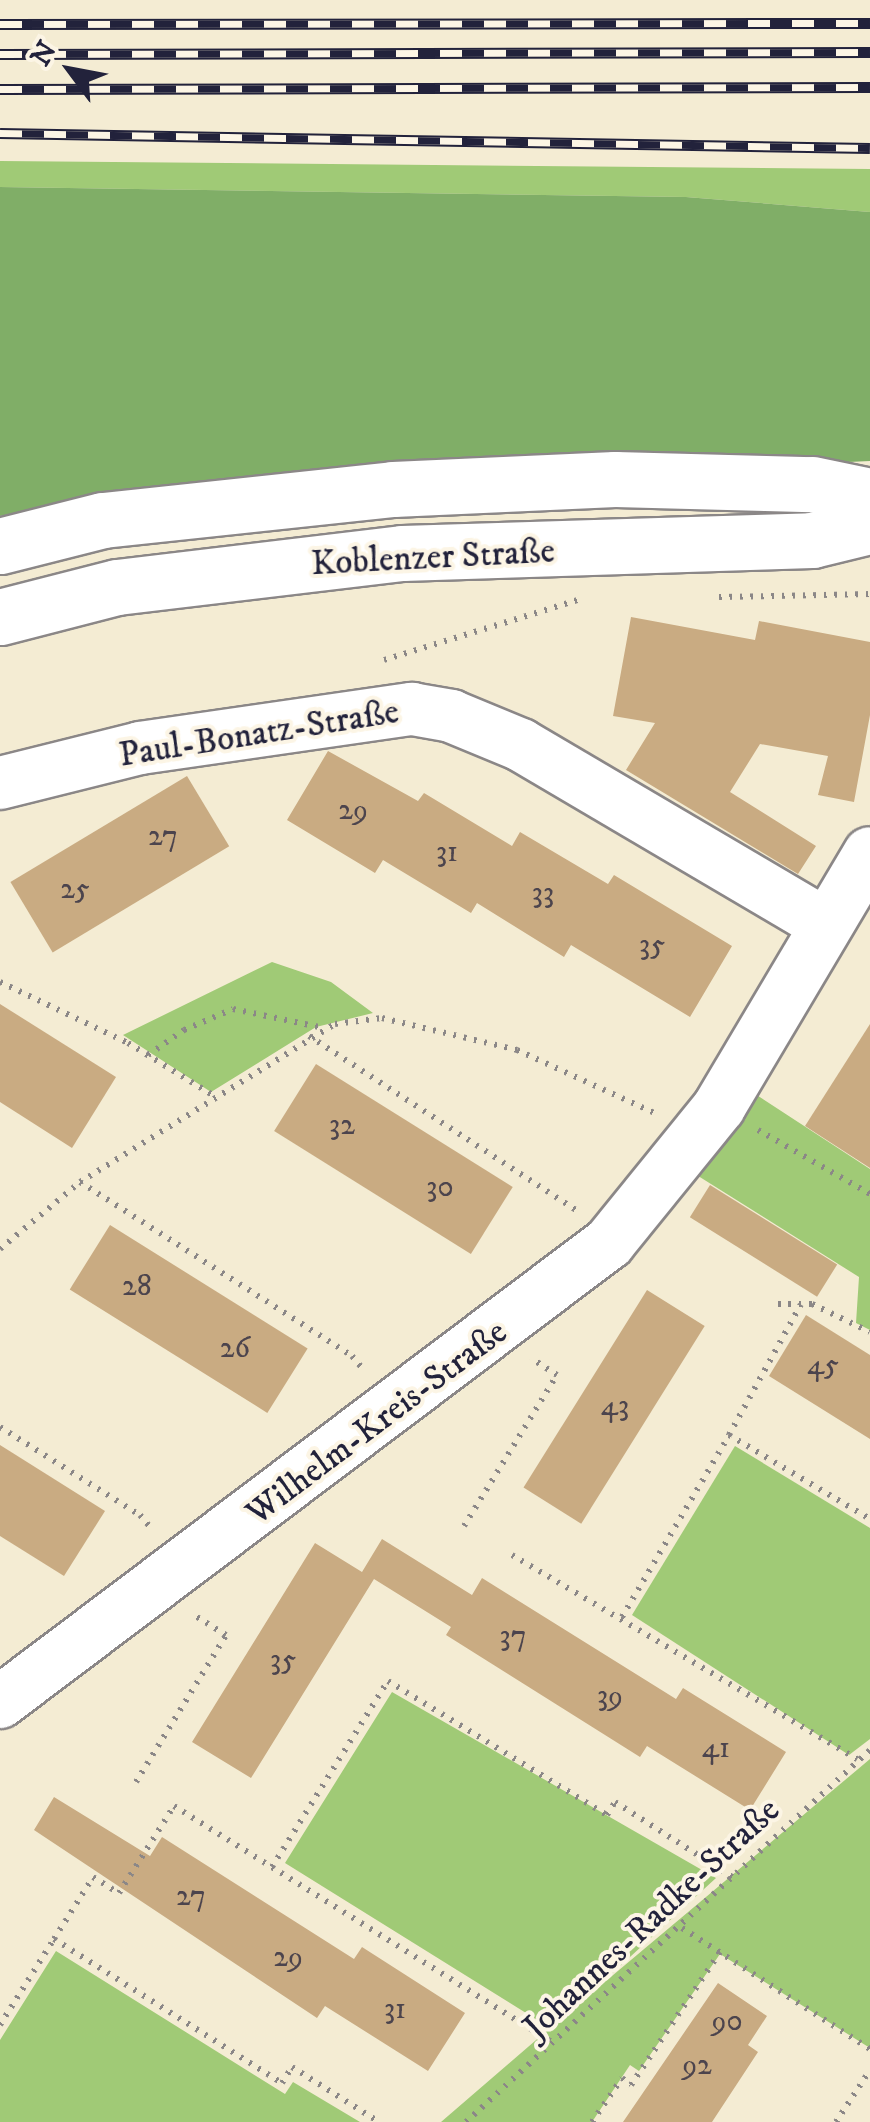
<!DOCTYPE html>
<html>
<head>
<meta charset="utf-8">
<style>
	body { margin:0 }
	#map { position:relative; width:870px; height:2122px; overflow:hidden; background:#f4ecd3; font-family:"IM FELL DW Pica",serif }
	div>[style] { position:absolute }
	.green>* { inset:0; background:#a0ca76 }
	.forest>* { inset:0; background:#80ae67 }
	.building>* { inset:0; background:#c9ab82; transform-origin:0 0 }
	.path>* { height:6px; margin-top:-3px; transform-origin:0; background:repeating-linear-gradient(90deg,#8b8787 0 2.5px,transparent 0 10.5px) }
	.roads { filter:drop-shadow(2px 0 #8b8787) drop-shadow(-2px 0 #8b8787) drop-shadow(0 2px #8b8787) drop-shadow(0 -2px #8b8787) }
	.minor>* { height:52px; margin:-26px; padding:0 26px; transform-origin:26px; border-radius:26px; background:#fff }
	.secondary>* { height:55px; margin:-27.5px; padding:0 27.5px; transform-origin:27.5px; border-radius:27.5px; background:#fff }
	.rail>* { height:11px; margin-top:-5.5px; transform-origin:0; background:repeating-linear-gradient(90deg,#fcf5e5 0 22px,#22223b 0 44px); box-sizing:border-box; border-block:2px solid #22223b }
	span { translate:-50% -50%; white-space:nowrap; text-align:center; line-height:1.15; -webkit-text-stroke:8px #fcf5e5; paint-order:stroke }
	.number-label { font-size:30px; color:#4c444d }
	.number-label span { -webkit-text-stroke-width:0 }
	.street-label { font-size:35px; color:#22223b }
	.north { position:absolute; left:20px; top:20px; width:100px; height:100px; -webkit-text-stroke:8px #fcf5e5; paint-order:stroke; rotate:302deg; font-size:28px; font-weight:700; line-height:40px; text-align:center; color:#22223b }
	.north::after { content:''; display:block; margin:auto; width:35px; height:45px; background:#22223b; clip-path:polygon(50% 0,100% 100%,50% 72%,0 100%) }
</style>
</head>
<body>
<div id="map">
	<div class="green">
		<div style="clip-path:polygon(0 161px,870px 169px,870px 212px,686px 197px,0 187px)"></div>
		<div style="clip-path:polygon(272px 962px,331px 982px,373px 1013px,316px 1027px,211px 1092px,123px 1035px)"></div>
		<div style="clip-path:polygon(749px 1090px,870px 1169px,870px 1330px,856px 1323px,859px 1277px,695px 1174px)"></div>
		<div style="clip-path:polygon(735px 1446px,870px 1528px,870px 1739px,849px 1755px,632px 1615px)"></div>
		<div style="clip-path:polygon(392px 1692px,716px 1878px,581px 2002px,870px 1759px,870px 2048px,720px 1954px,639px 2071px,630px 2065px,592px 2122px,441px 2122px,550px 2028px,285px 1863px)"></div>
		<div style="clip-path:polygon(56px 1951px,285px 2094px,293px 2082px,360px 2122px,0 2122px,0 2040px)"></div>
	</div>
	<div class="forest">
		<div style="clip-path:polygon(0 187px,686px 197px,870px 212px,870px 461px,89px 498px,0 516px)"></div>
	</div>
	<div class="building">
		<div style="clip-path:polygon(631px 617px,755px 640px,759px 621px,870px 642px,870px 715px,854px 802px,818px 795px,828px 756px,760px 744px,730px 792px,816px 846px,798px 874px,626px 770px,655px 723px,613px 716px)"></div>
		<div style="clip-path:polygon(328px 751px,418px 801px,424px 793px,512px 846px,520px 832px,608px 884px,614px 875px,732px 946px,690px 1017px,571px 945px,564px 957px,477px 903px,471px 913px,383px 860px,375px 873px,287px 820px)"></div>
		<div style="left:187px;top:776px;width:82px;height:206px;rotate:59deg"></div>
		<div style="clip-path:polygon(0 1004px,116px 1077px,72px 1148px,0 1102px)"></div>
		<div style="clip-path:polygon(870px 1024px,870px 1168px,805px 1126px)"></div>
		<div style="left:316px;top:1064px;width:232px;height:79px;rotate:32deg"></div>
		<div style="left:710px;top:1185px;width:150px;height:38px;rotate:32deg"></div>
		<div style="left:110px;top:1225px;width:233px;height:76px;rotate:32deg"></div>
		<div style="left:647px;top:1290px;width:68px;height:233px;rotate:32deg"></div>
		<div style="clip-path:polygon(806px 1315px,870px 1355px,870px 1439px,769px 1376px)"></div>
		<div style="clip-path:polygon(0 1445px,105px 1511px,64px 1576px,0 1536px)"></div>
		<div style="clip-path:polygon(382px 1539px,472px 1595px,482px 1578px,676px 1699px,683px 1688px,786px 1752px,750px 1810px,647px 1746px,640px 1757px,446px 1635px,451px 1627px,374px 1579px,251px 1778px,192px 1742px,315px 1543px,362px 1572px)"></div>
		<div style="clip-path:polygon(54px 1797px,150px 1856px,162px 1837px,354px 1959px,362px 1947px,465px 2013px,428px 2071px,325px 2006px,317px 2018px,34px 1830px)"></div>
		<div style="clip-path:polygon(718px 1983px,767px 2016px,748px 2045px,758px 2052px,712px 2122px,623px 2122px)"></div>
	</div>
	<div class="path">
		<div style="left:719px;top:597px;width:151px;rotate:-1.1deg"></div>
		<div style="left:384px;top:660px;width:203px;rotate:-17.2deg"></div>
		<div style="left:0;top:982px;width:142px;rotate:25.5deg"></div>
		<div style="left:128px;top:1043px;width:101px;rotate:31.6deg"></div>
		<div style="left:309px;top:1036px;width:320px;rotate:33.1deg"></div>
		<div style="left:148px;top:1055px;width:44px;rotate:-34.8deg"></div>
		<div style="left:184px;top:1030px;width:53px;rotate:-23.2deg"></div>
		<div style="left:233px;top:1009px;width:93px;rotate:11.8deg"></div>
		<div style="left:758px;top:1130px;width:129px;rotate:29.7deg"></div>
		<div style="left:80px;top:1182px;width:323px;rotate:32.6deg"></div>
		<div style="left:352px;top:1356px;width:16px;rotate:50deg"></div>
		<div style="left:0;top:1249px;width:104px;rotate:-39.9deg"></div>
		<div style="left:80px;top:1182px;width:300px;rotate:-31.8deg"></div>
		<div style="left:335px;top:1024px;width:47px;rotate:-7.3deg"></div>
		<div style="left:382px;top:1018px;width:139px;rotate:13.3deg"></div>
		<div style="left:517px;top:1050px;width:154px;rotate:24.6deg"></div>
		<div style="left:778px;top:1304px;width:34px"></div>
		<div style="left:812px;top:1304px;width:64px;rotate:25.8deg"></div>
		<div style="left:0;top:1427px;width:165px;rotate:32.2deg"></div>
		<div style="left:140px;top:1515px;width:17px;rotate:50deg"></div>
		<div style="left:729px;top:1435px;width:149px;rotate:-61.2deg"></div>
		<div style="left:464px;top:1526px;width:177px;rotate:-58.4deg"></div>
		<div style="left:557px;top:1375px;width:31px;rotate:-147deg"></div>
		<div style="left:512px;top:1555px;width:401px;rotate:30.6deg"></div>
		<div style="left:622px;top:1617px;width:211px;rotate:-59.5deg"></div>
		<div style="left:729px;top:1435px;width:164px;rotate:30.8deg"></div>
		<div style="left:136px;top:1782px;width:172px;rotate:-58.5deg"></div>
		<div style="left:226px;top:1635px;width:36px;rotate:-148deg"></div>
		<div style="left:272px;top:1867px;width:219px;rotate:-58.1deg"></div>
		<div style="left:388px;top:1681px;width:257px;rotate:31.5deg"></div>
		<div style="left:607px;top:1815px;width:15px;rotate:-58deg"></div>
		<div style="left:615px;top:1802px;width:141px;rotate:32.6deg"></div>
		<div style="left:682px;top:1928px;width:224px;rotate:32.8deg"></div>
		<div style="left:54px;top:1939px;width:73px;rotate:-57.8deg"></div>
		<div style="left:93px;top:1877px;width:31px;rotate:32deg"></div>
		<div style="left:119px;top:1893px;width:103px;rotate:-57.7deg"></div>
		<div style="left:174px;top:1806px;width:451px;rotate:32deg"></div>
		<div style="left:0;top:2025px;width:102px;rotate:-57.9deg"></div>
		<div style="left:54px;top:1939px;width:270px;rotate:32.3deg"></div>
		<div style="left:282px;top:2083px;width:19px;rotate:-58deg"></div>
		<div style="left:292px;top:2067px;width:103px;rotate:32.3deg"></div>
		<div style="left:466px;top:2122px;width:549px;rotate:-42.64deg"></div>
		<div style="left:592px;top:2122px;width:53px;rotate:-55.7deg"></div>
		<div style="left:622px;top:2078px;width:11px;rotate:38deg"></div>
		<div style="left:631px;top:2085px;width:160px;rotate:-56.2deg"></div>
		<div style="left:836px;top:2122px;width:62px;rotate:-56.8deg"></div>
	</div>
	<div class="roads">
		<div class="minor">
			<div style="left:0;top:783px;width:144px;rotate:-14deg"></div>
			<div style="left:140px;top:748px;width:275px;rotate:-8.2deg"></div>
			<div style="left:412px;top:709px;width:40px;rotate:10deg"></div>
			<div style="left:451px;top:716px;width:76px;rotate:22.5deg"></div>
			<div style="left:521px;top:745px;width:354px;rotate:30.5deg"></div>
			<div style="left:0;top:1702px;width:763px;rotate:-37.01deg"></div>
			<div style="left:609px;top:1243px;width:175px;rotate:-51deg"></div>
			<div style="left:719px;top:1107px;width:295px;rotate:-59.3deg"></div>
		</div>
		<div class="secondary">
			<div style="left:0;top:546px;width:106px;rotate:-14.2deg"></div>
			<div style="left:103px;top:520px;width:292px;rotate:-6.1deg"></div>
			<div style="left:393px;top:489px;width:222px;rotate:-2.6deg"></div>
			<div style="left:615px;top:479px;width:197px;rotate:1.5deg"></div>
			<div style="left:812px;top:484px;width:59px;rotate:11.7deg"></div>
			<div style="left:0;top:617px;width:121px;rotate:-14.4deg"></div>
			<div style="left:117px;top:587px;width:287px;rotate:-6.8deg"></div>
			<div style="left:402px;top:553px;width:410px;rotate:-1.8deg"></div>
			<div style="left:812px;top:540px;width:60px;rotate:-13.6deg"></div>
		</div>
	</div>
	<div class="rail">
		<div style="left:0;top:24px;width:870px;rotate:-0.07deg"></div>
		<div style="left:0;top:54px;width:870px;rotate:-0.13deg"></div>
		<div style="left:0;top:89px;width:870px;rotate:-0.13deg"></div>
		<div style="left:0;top:133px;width:870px;rotate:0.99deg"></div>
	</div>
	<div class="number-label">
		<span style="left:353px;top:811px">29</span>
		<span style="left:163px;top:837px">27</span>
		<span style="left:447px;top:853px">31</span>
		<span style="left:75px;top:890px">25</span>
		<span style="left:543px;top:894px">33</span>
		<span style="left:652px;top:946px">35</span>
		<span style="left:342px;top:1126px">32</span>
		<span style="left:440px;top:1188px">30</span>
		<span style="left:137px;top:1287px">28</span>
		<span style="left:235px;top:1349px">26</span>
		<span style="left:823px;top:1366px">45</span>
		<span style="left:615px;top:1407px">43</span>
		<span style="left:513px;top:1637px">37</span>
		<span style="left:283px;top:1661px">35</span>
		<span style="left:610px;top:1697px">39</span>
		<span style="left:716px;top:1749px">41</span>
		<span style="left:191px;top:1897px">27</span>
		<span style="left:288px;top:1958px">29</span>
		<span style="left:395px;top:2010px">31</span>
		<span style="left:727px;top:2022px">90</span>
		<span style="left:697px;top:2066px">92</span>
	</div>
	<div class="street-label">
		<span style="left:433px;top:558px;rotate:-3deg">Koblenzer Straße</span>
		<span style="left:259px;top:734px;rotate:-9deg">Paul-Bonatz-Straße</span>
		<span style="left:377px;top:1423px;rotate:-37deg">Wilhelm-Kreis-Straße</span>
		<span style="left:652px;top:1919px;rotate:-43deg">Johannes-Radke-Straße</span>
	</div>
	<div class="north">N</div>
</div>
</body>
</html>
